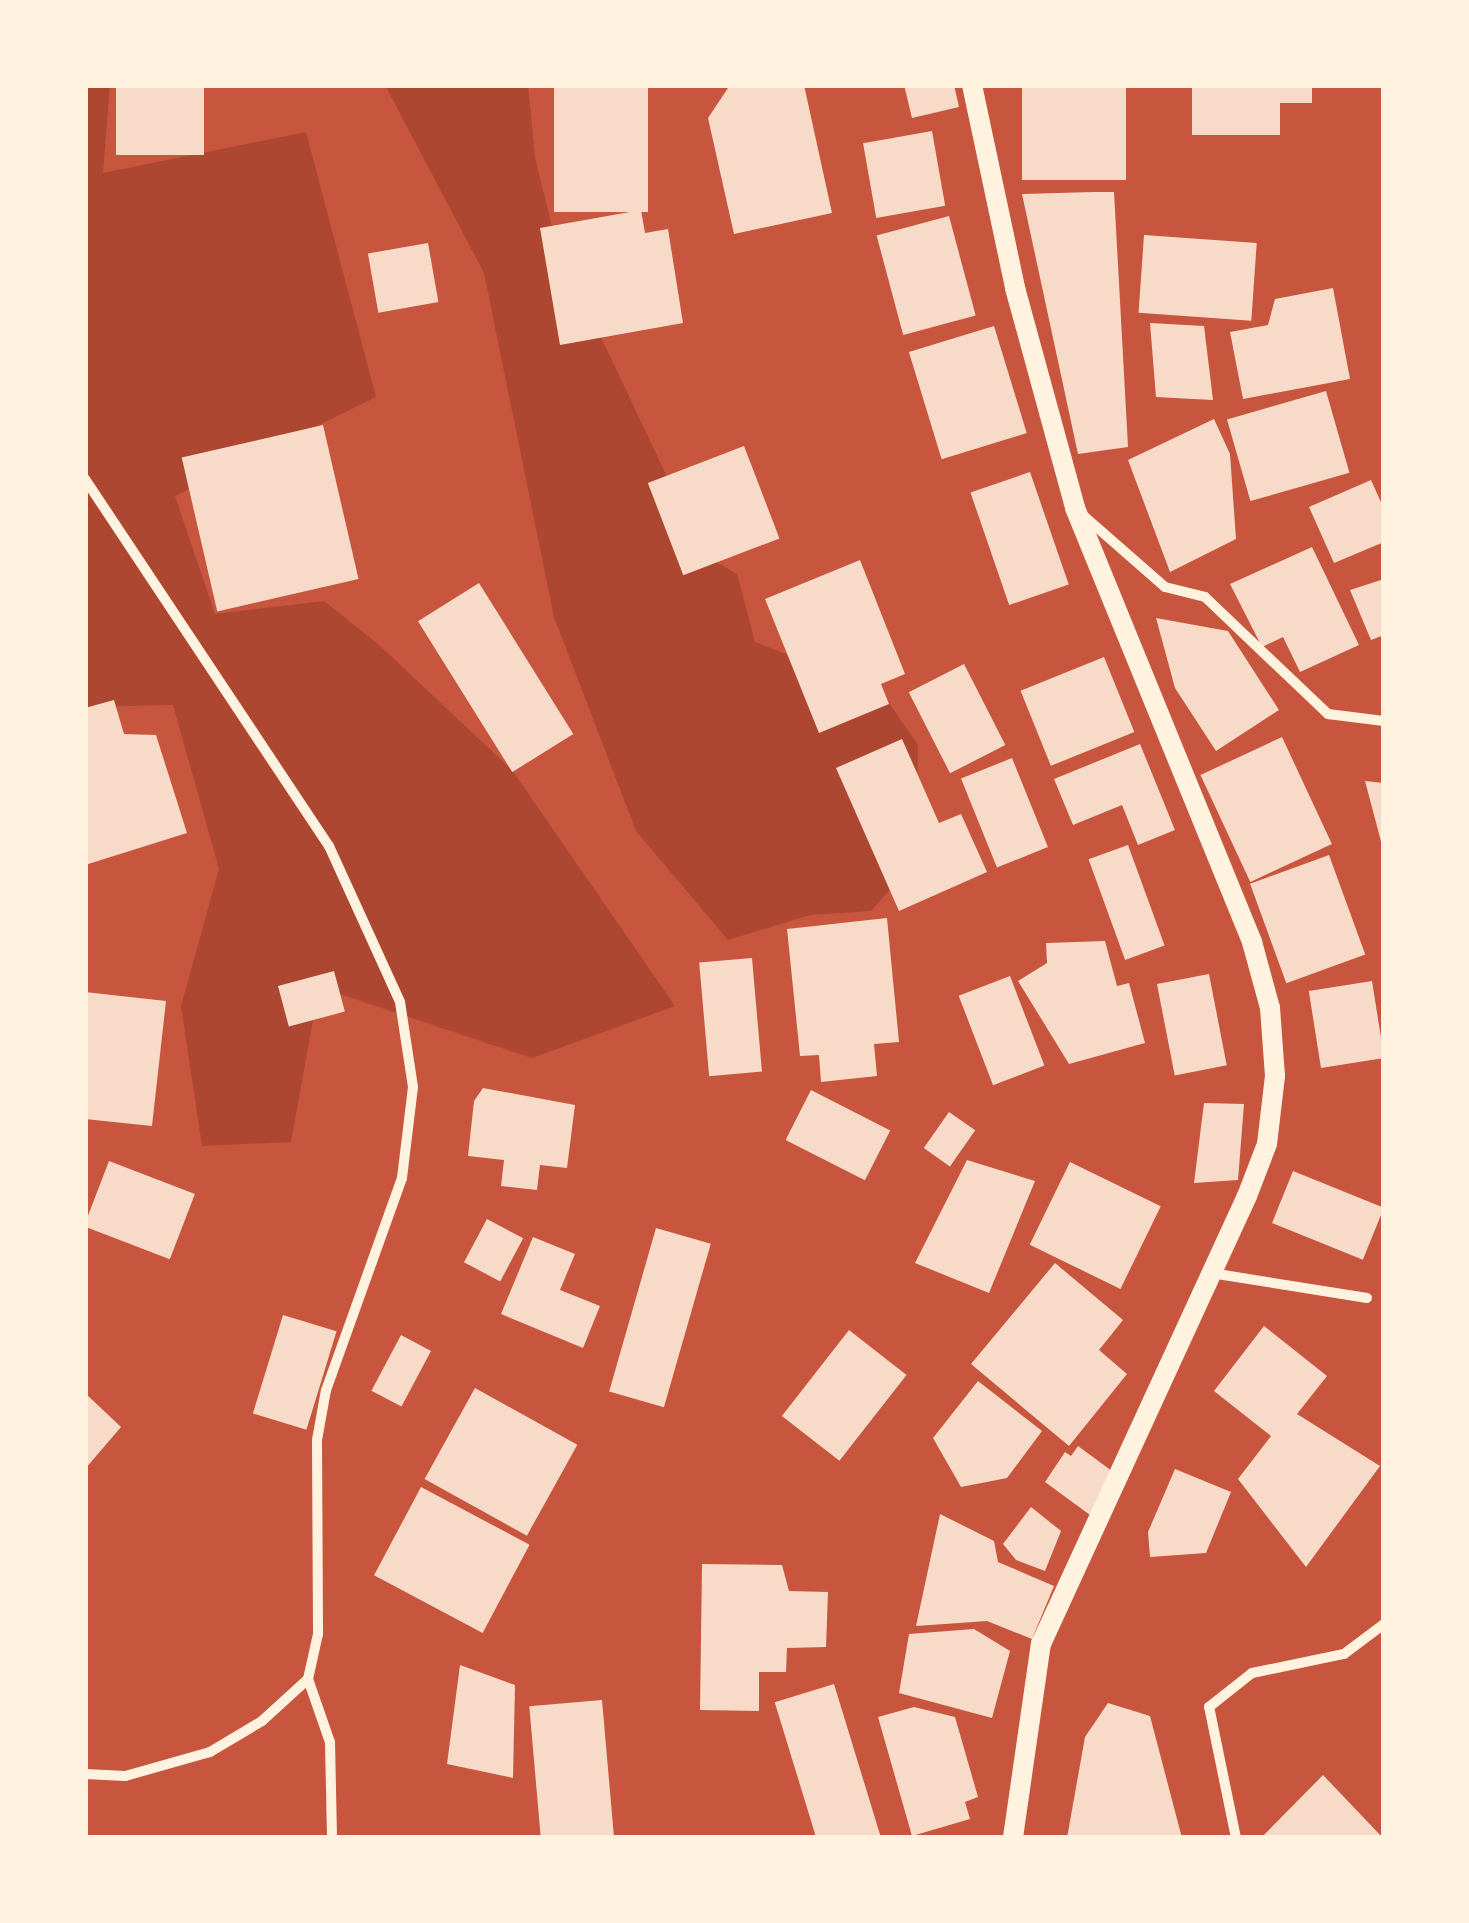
<!DOCTYPE html>
<html>
<head>
<meta charset="utf-8">
<style>
	body { margin:0 }
	#map { position:relative; width:1469px; height:1923px; overflow:hidden; background:#c8553d; font-family:Arial,sans-serif }
	div>[style] { position:absolute }
	.green>* { inset:0; background:#ae4732 }
	.building>* { inset:0; background:#f7dbc8; transform-origin:0 0 }
	.minor>* { height:10px; margin:-5px; padding:0 5px; transform-origin:5px; border-radius:5px; background:#fff3e0 }
	.secondary>* { height:20px; margin:-10px; padding:0 10px; transform-origin:10px; border-radius:10px; background:#fff3e0 }
	span { translate:-50% -50%; white-space:nowrap; text-align:center; line-height:1.15; -webkit-text-stroke:10px #fff3e0; paint-order:stroke }
	.frame { position:absolute; inset:0; border:88px solid #fff3e0; pointer-events:none }
</style>
</head>
<body>
<div id="map">
	<div class="green">
		<div style="clip-path:polygon(85px 85px,110px 85px,103px 173px,306px 132px,376px 397px,175px 496px,215px 614px,324px 601px,378px 644px,512px 770px,675px 1006px,532px 1058px,319px 987px,291px 1142px,202px 1146px,181px 1006px,219px 869px,173px 705px,85px 707px)"></div>
		<div style="clip-path:polygon(385px 85px,528px 85px,535px 158px,556px 242px,704px 555px,737px 574px,755px 642px,836px 673px,871px 677px,918px 745px,915px 862px,871px 911px,810px 915px,728px 940px,636px 831px,554px 617px,484px 273px)"></div>
	</div>
	<div class="building">
		<div style="left:116px;top:85px;width:88px;height:70px"></div>
		<div style="left:554px;top:85px;width:94px;height:127px"></div>
		<div style="clip-path:polygon(730px 85px,804px 85px,832px 213px,734px 234px,708px 118px)"></div>
		<div style="clip-path:polygon(904px 85px,954px 85px,959px 107px,912px 118px)"></div>
		<div style="left:1022px;top:85px;width:104px;height:95px"></div>
		<div style="clip-path:polygon(1192px 85px,1312px 85px,1312px 103px,1280px 103px,1280px 135px,1192px 135px)"></div>
		<div style="left:932px;top:131px;width:76px;height:70px;rotate:80deg"></div>
		<div style="clip-path:polygon(1093px 192px,1114px 192px,1128px 447px,1078px 454px,1022px 194px)"></div>
		<div style="clip-path:polygon(641px 210px,645px 233px,668px 229px,683px 323px,560px 345px,540px 228px)"></div>
		<div style="left:949px;top:216px;width:103px;height:75px;rotate:75deg"></div>
		<div style="left:1144px;top:235px;width:113px;height:78px;rotate:4deg"></div>
		<div style="left:428px;top:243px;width:60px;height:61px;rotate:80deg"></div>
		<div style="clip-path:polygon(1333px 288px,1350px 379px,1243px 399px,1230px 332px,1268px 325px,1275px 299px)"></div>
		<div style="clip-path:polygon(1150px 323px,1204px 326px,1213px 400px,1156px 397px)"></div>
		<div style="left:994px;top:326px;width:112px;height:89px;rotate:73deg"></div>
		<div style="left:1326px;top:391px;width:85px;height:103px;rotate:74deg"></div>
		<div style="clip-path:polygon(1214px 419px,1230px 454px,1236px 539px,1170px 572px,1128px 460px)"></div>
		<div style="left:323px;top:425px;width:158px;height:145px;rotate:77deg"></div>
		<div style="left:744px;top:446px;width:99px;height:103px;rotate:69deg"></div>
		<div style="left:1030px;top:472px;width:119px;height:63px;rotate:71deg"></div>
		<div style="clip-path:polygon(1371px 480px,1384px 509px,1384px 542px,1334px 563px,1309px 507px)"></div>
		<div style="clip-path:polygon(1312px 547px,1359px 645px,1300px 672px,1283px 637px,1262px 647px,1230px 584px)"></div>
		<div style="clip-path:polygon(860px 560px,905px 674px,881px 684px,889px 704px,819px 733px,765px 599px)"></div>
		<div style="clip-path:polygon(1384px 579px,1384px 635px,1371px 640px,1350px 590px)"></div>
		<div style="left:479px;top:583px;width:178px;height:72px;rotate:58deg"></div>
		<div style="clip-path:polygon(1156px 618px,1228px 631px,1279px 710px,1216px 751px,1175px 688px)"></div>
		<div style="left:1104px;top:657px;width:81px;height:90px;rotate:68deg"></div>
		<div style="left:964px;top:664px;width:91px;height:62px;rotate:63deg"></div>
		<div style="clip-path:polygon(114px 700px,124px 734px,156px 735px,187px 833px,85px 865px,85px 708px)"></div>
		<div style="left:1282px;top:737px;width:118px;height:90px;rotate:65deg"></div>
		<div style="clip-path:polygon(902px 739px,939px 823px,961px 814px,987px 872px,899px 911px,836px 768px)"></div>
		<div style="clip-path:polygon(1140px 744px,1175px 830px,1138px 845px,1122px 805px,1073px 825px,1054px 779px)"></div>
		<div style="left:1012px;top:758px;width:96px;height:55px;rotate:68deg"></div>
		<div style="clip-path:polygon(1365px 781px,1384px 783px,1384px 849px,1383px 849px)"></div>
		<div style="left:1128px;top:845px;width:107px;height:42px;rotate:70deg"></div>
		<div style="left:1329px;top:855px;width:106px;height:84px;rotate:70deg"></div>
		<div style="clip-path:polygon(887px 918px,899px 1042px,874px 1044px,877px 1076px,821px 1082px,819px 1055px,800px 1056px,787px 929px)"></div>
		<div style="clip-path:polygon(1105px 941px,1117px 986px,1129px 983px,1145px 1043px,1069px 1064px,1018px 981px,1047px 963px,1046px 943px)"></div>
		<div style="left:752px;top:958px;width:114px;height:53px;rotate:85deg"></div>
		<div style="left:334px;top:971px;width:42px;height:58px;rotate:75deg"></div>
		<div style="left:1209px;top:974px;width:93px;height:53px;rotate:79deg"></div>
		<div style="left:1010px;top:976px;width:96px;height:55px;rotate:69deg"></div>
		<div style="left:1372px;top:981px;width:78px;height:64px;rotate:81deg"></div>
		<div style="clip-path:polygon(85px 992px,166px 1001px,152px 1126px,85px 1119px)"></div>
		<div style="clip-path:polygon(483px 1088px,575px 1105px,567px 1168px,540px 1165px,537px 1190px,501px 1186px,504px 1160px,468px 1156px,474px 1101px)"></div>
		<div style="left:811px;top:1090px;width:89px;height:56px;rotate:27deg"></div>
		<div style="clip-path:polygon(1204px 1103px,1244px 1104px,1238px 1180px,1194px 1183px)"></div>
		<div style="left:949px;top:1112px;width:32px;height:44px;rotate:35deg"></div>
		<div style="clip-path:polygon(967px 1160px,1035px 1181px,989px 1293px,915px 1263px)"></div>
		<div style="left:109px;top:1161px;width:92px;height:70px;rotate:21deg"></div>
		<div style="left:1070px;top:1162px;width:101px;height:92px;rotate:26deg"></div>
		<div style="left:1293px;top:1171px;width:98px;height:56px;rotate:22deg"></div>
		<div style="left:487px;top:1219px;width:41px;height:49px;rotate:28deg"></div>
		<div style="left:656px;top:1228px;width:57px;height:170px;rotate:16deg"></div>
		<div style="clip-path:polygon(533px 1237px,575px 1254px,560px 1290px,600px 1306px,583px 1348px,501px 1314px)"></div>
		<div style="clip-path:polygon(1055px 1263px,1123px 1320px,1099px 1350px,1127px 1374px,1069px 1446px,971px 1364px)"></div>
		<div style="left:283px;top:1315px;width:56px;height:103px;rotate:17deg"></div>
		<div style="clip-path:polygon(1264px 1326px,1327px 1376px,1297px 1414px,1380px 1466px,1306px 1567px,1238px 1479px,1271px 1436px,1214px 1391px)"></div>
		<div style="left:849px;top:1330px;width:73px;height:109px;rotate:38deg"></div>
		<div style="left:401px;top:1335px;width:34px;height:63px;rotate:28deg"></div>
		<div style="clip-path:polygon(978px 1381px,1042px 1431px,1007px 1478px,961px 1487px,933px 1438px)"></div>
		<div style="left:475px;top:1388px;width:117px;height:104px;rotate:29deg"></div>
		<div style="clip-path:polygon(85px 1393px,121px 1427px,85px 1469px)"></div>
		<div style="clip-path:polygon(1078px 1446px,1116px 1474px,1090px 1515px,1045px 1482px,1065px 1452px,1071px 1456px)"></div>
		<div style="clip-path:polygon(1175px 1469px,1231px 1492px,1206px 1553px,1150px 1557px,1148px 1532px)"></div>
		<div style="left:421px;top:1487px;width:123px;height:100px;rotate:28deg"></div>
		<div style="clip-path:polygon(1031px 1507px,1061px 1531px,1045px 1571px,1016px 1560px,1003px 1544px)"></div>
		<div style="clip-path:polygon(940px 1514px,994px 1541px,998px 1562px,1054px 1586px,1032px 1639px,987px 1621px,916px 1626px)"></div>
		<div style="clip-path:polygon(702px 1564px,782px 1565px,789px 1591px,828px 1592px,826px 1647px,787px 1648px,786px 1672px,759px 1672px,759px 1711px,700px 1710px)"></div>
		<div style="clip-path:polygon(974px 1629px,1010px 1651px,992px 1718px,899px 1693px,909px 1634px)"></div>
		<div style="clip-path:polygon(460px 1665px,515px 1685px,513px 1778px,447px 1764px)"></div>
		<div style="left:834px;top:1684px;width:161px;height:62px;rotate:73deg"></div>
		<div style="left:602px;top:1700px;width:139px;height:73px;rotate:85deg"></div>
		<div style="clip-path:polygon(1108px 1703px,1150px 1716px,1182px 1838px,1067px 1838px,1085px 1737px)"></div>
		<div style="clip-path:polygon(914px 1707px,955px 1717px,978px 1797px,965px 1802px,970px 1819px,912px 1836px,878px 1717px)"></div>
		<div style="clip-path:polygon(1323px 1775px,1383px 1838px,1261px 1838px)"></div>
	</div>
	<div class="minor">
		<div style="left:85px;top:479px;width:441px;rotate:56.4deg"></div>
		<div style="left:329px;top:846px;width:171px;rotate:65.5deg"></div>
		<div style="left:400px;top:1002px;width:86px;rotate:81.3deg"></div>
		<div style="left:413px;top:1087px;width:92px;rotate:96.9deg"></div>
		<div style="left:402px;top:1178px;width:225px;rotate:109.7deg"></div>
		<div style="left:326px;top:1390px;width:51px;rotate:100.2deg"></div>
		<div style="left:317px;top:1440px;width:194px;rotate:89.7deg"></div>
		<div style="left:318px;top:1634px;width:46px;rotate:102.5deg"></div>
		<div style="left:308px;top:1679px;width:62px;rotate:137.6deg"></div>
		<div style="left:262px;top:1721px;width:61px;rotate:149.2deg"></div>
		<div style="left:210px;top:1752px;width:88px;rotate:164.2deg"></div>
		<div style="left:125px;top:1776px;width:40px;rotate:-177.1deg"></div>
		<div style="left:1085px;top:517px;width:106px;rotate:41.2deg"></div>
		<div style="left:1165px;top:587px;width:41px;rotate:14deg"></div>
		<div style="left:1205px;top:597px;width:170px;rotate:43.6deg"></div>
		<div style="left:1328px;top:714px;width:56px;rotate:7.1deg"></div>
		<div style="left:1211px;top:1273px;width:158px;rotate:9.1deg"></div>
		<div style="left:308px;top:1679px;width:67px;rotate:70.8deg"></div>
		<div style="left:330px;top:1742px;width:96px;rotate:88.8deg"></div>
		<div style="left:1236px;top:1838px;width:134px;rotate:-101.6deg"></div>
		<div style="left:1209px;top:1707px;width:55px;rotate:-38.3deg"></div>
		<div style="left:1252px;top:1673px;width:94px;rotate:-11.7deg"></div>
		<div style="left:1344px;top:1654px;width:50px;rotate:-36.9deg"></div>
	</div>
	<div class="secondary">
		<div style="left:972px;top:85px;width:208px;rotate:78deg"></div>
		<div style="left:1015px;top:288px;width:228px;rotate:74.7deg"></div>
		<div style="left:1075px;top:508px;width:469px;rotate:67.8deg"></div>
		<div style="left:1252px;top:942px;width:68px;rotate:74.7deg"></div>
		<div style="left:1270px;top:1008px;width:68px;rotate:85.8deg"></div>
		<div style="left:1275px;top:1076px;width:68px;rotate:96.7deg"></div>
		<div style="left:1267px;top:1144px;width:56px;rotate:111deg"></div>
		<div style="left:1247px;top:1196px;width:492px;rotate:114.7deg"></div>
		<div style="left:1041px;top:1643px;width:197px;rotate:98.2deg"></div>
	</div>
	<div class="frame"></div>
</div>
</body>
</html>
